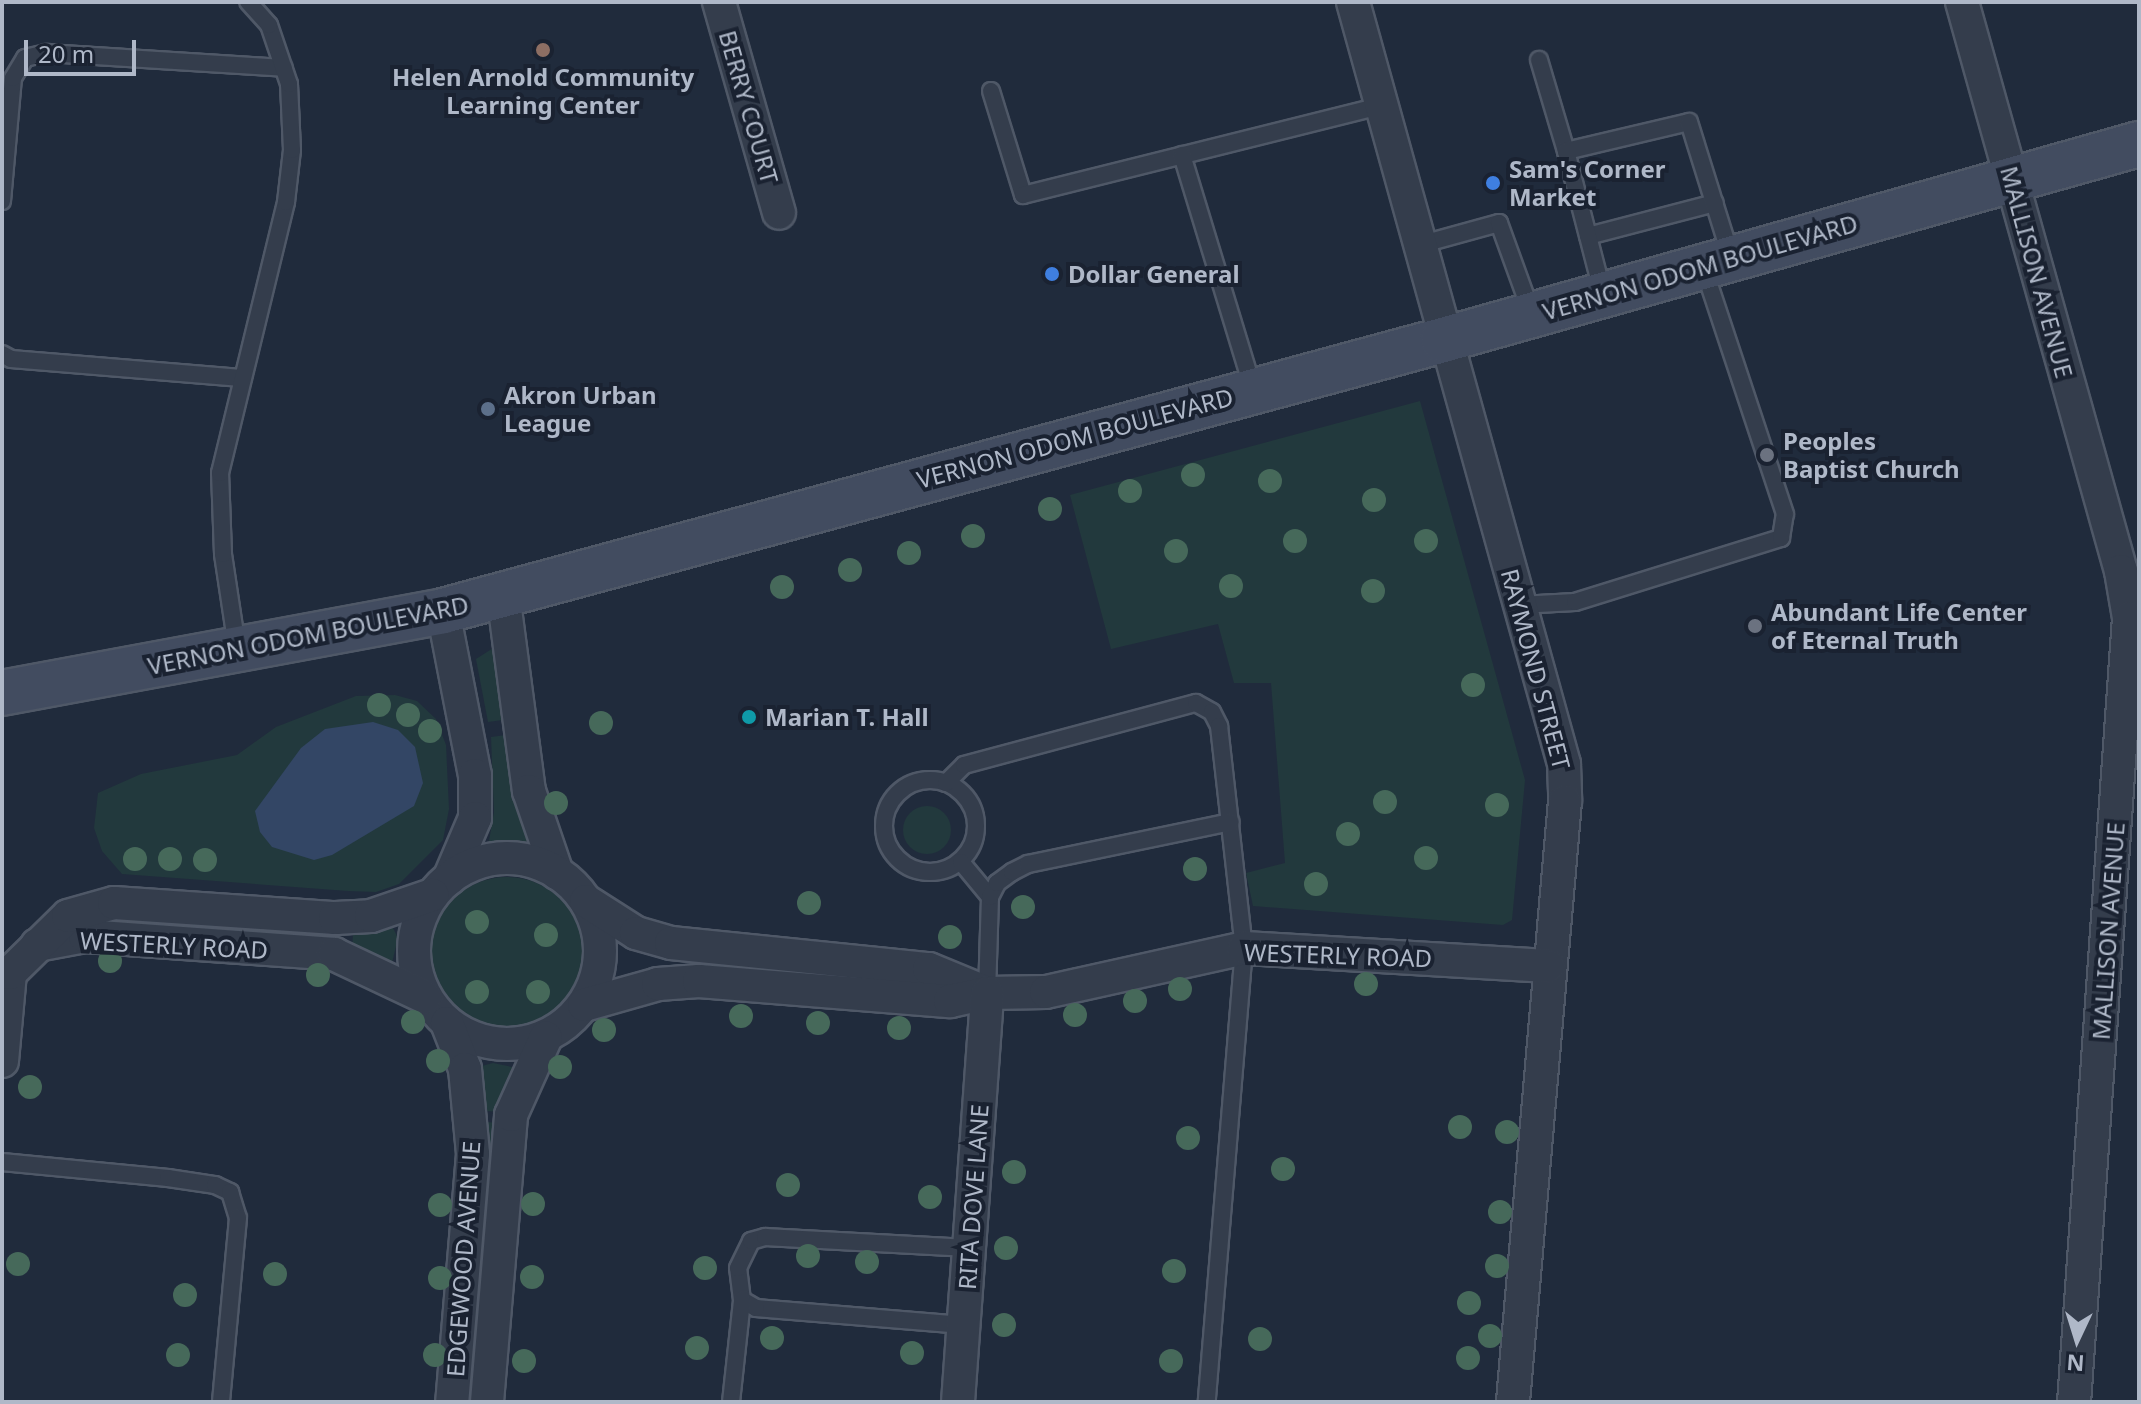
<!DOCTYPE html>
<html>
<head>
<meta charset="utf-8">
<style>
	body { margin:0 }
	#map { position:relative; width:2141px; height:1404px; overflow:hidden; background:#202b3c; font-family:"Noto Sans",sans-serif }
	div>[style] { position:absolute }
	.green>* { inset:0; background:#22393d; transform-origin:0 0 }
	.round { border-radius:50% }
	.water>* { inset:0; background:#334665 }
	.roads { filter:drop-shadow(2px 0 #4f5867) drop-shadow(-2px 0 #4f5867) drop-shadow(0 2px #4f5867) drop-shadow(0 -2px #4f5867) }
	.service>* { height:16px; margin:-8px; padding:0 8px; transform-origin:8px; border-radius:8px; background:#343d4c }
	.service>.ring { margin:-8px; padding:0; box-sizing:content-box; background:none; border:16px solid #343d4c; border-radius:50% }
	.minor>* { height:32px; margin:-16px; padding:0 16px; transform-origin:16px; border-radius:16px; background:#343d4c }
	.minor>.ring { margin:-16px; padding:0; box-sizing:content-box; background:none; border:32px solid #343d4c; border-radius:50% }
	.secondary>* { height:44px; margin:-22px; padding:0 22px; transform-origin:22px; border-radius:22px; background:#424c60 }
	.trees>* { width:24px; height:24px; margin:-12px; border-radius:50%; background:#46695a }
	.dots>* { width:22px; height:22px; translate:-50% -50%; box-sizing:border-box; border:4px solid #1a2231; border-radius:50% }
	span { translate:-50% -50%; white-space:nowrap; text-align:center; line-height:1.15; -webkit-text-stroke:8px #1a2231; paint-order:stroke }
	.poi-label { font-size:24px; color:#afb8c8; font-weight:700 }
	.left { translate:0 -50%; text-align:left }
	.street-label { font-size:24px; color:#afb8c8 }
	.frame { position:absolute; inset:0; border:4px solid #afb8c8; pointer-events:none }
	.north { position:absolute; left:2037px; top:1300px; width:80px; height:80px; -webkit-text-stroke:6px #1a2231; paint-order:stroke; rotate:184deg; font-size:22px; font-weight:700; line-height:32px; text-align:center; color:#afb8c8 }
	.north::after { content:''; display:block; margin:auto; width:28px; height:36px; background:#afb8c8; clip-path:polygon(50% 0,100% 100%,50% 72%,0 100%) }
	.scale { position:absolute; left:24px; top:40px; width:112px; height:36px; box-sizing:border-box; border:4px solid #afb8c8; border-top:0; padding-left:10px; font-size:24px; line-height:28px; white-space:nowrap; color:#afb8c8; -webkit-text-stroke:6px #1a2231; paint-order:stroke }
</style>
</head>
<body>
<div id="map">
	<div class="green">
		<div style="clip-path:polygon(1420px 401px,1525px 780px,1512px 920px,1503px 925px,1253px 906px,1246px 873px,1285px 863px,1271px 683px,1234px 683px,1218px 624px,1111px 649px,1070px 495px)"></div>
		<div style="clip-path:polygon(498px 645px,510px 719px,488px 722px,476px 659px)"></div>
		<div style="clip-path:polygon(395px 695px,417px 701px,436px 719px,446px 745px,449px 809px,443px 840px,399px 884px,376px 892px,348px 891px,122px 874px,102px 851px,94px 828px,98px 793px,141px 774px,237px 755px,276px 727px,356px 696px)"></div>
		<div style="clip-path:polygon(513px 734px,528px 841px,523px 845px,489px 841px,494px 812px,491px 737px)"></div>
		<div class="round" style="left:903px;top:806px;width:48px;height:48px"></div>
		<div class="round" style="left:431px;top:877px;width:152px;height:152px"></div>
		<div style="left:148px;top:919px;width:191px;height:14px;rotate:5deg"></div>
		<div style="clip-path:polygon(392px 926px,398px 938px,391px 967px,352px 954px,353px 933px)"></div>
		<div style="clip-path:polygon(493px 1063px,517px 1068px,504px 1112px,485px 1111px,478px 1067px)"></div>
		<div style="left:485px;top:1122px;width:17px;height:281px;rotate:3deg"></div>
	</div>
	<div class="water">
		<div style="clip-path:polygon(373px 722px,398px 730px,415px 747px,423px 783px,414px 806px,332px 855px,314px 860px,272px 847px,260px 832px,255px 811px,301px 748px,325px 729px)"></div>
	</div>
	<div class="roads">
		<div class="service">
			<div style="left:1539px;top:60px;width:95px;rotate:73.5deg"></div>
			<div style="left:991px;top:91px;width:109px;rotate:72.9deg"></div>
			<div style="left:1023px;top:195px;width:369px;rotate:-14deg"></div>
			<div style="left:1182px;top:155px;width:245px;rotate:73.1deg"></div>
			<div style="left:2px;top:201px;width:123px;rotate:-84.9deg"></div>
			<div style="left:13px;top:78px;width:23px;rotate:-59deg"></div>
			<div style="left:25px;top:58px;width:23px;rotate:-13deg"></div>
			<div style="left:47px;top:53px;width:237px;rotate:3.6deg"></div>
			<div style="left:1588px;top:236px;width:131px;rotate:-14.6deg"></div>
			<div style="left:1419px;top:245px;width:83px;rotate:-15.4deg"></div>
			<div style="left:1499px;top:223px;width:97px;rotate:70.1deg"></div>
			<div style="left:1603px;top:294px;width:148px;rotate:-104.5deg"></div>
			<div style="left:1566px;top:151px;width:126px;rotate:-13.3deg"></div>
			<div style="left:1689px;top:122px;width:141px;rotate:72.7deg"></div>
			<div style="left:2px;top:354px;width:10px;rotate:29deg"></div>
			<div style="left:11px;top:359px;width:231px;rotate:4.7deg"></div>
			<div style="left:1519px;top:605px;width:56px;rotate:-3.1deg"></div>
			<div style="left:1575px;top:602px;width:216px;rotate:-17.3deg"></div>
			<div style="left:1781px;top:538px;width:24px;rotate:-81deg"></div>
			<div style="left:1785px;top:514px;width:258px;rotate:-108.3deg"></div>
			<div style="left:237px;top:647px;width:94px;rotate:-98.6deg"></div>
			<div style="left:223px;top:554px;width:81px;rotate:-92.1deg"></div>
			<div style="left:220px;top:473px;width:279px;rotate:-76.3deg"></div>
			<div style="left:286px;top:202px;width:52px;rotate:-83.4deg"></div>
			<div style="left:292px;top:150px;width:66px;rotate:-92.6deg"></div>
			<div style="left:289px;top:84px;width:62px;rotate:-108.7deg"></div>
			<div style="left:269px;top:25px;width:31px;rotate:-132deg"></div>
			<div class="ring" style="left:884px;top:780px;width:76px;height:76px"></div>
			<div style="left:946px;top:783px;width:25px;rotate:-45deg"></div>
			<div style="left:964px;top:765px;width:240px;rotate:-15deg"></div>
			<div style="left:1196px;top:703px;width:18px;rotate:29deg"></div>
			<div style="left:1212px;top:712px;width:16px;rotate:63deg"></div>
			<div style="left:1219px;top:726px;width:223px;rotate:83.6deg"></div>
			<div style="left:1244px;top:948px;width:456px;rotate:94.7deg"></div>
			<div style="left:961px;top:862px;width:45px;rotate:50.4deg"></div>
			<div style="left:987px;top:993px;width:96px;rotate:-88.2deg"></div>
			<div style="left:990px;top:897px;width:16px;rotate:-63deg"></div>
			<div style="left:997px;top:883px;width:19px;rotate:-36deg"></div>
			<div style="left:1012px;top:872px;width:18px;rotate:-27deg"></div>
			<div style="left:1028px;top:864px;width:207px;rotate:-11.7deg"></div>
			<div style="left:2px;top:1162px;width:167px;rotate:5.5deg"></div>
			<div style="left:168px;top:1178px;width:48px;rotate:8.5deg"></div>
			<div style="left:215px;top:1185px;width:17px;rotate:25deg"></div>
			<div style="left:230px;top:1192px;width:27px;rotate:73deg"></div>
			<div style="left:238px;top:1218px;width:185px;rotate:95.3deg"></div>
			<div style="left:963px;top:1325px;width:208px;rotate:-175.3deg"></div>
			<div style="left:756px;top:1308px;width:16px;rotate:-150deg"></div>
			<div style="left:742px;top:1300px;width:32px;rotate:-97deg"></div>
			<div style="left:738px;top:1268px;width:30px;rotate:-64deg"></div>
			<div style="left:751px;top:1241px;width:15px;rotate:-16deg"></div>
			<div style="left:765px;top:1237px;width:204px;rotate:3.1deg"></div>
			<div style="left:731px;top:1402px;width:103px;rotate:-83.8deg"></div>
		</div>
		<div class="minor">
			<div style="left:719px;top:2px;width:219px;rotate:74.1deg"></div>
			<div style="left:1353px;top:2px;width:791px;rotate:74.52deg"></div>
			<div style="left:1564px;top:764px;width:37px;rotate:88deg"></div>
			<div style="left:1565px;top:801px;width:603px;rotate:94.95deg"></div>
			<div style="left:1962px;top:2px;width:591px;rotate:74.39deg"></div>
			<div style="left:2121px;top:571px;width:48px;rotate:80.3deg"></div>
			<div style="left:2129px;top:618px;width:786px;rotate:94.01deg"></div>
			<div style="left:503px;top:594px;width:199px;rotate:82.5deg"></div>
			<div style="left:529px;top:791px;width:87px;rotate:71.1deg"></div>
			<div style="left:443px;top:611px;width:167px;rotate:79deg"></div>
			<div style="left:475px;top:775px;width:43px;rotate:90deg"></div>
			<div style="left:475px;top:818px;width:66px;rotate:113.1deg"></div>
			<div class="ring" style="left:414px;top:858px;width:154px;height:154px"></div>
			<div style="left:586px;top:901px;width:59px;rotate:32.6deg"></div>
			<div style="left:636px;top:933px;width:36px;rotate:16deg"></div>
			<div style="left:671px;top:943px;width:259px;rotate:5.8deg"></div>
			<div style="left:929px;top:969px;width:63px;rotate:22.5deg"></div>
			<div style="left:37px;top:945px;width:49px;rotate:-10.6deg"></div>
			<div style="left:85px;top:936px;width:250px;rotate:4.1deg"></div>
			<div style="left:334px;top:954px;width:101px;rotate:25.3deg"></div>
			<div style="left:584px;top:1005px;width:77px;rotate:-15.8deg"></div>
			<div style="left:658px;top:984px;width:41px;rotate:-4.2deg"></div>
			<div style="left:699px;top:981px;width:252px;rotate:4.6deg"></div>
			<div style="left:950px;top:1001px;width:38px;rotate:-12deg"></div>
			<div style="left:987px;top:993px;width:59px;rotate:-1deg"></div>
			<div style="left:1046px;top:992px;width:203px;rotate:-12.5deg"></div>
			<div style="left:1244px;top:948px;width:305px;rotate:3.4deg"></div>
			<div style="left:447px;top:1023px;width:49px;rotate:68.6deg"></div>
			<div style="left:465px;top:1069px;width:85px;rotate:84.6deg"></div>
			<div style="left:473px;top:1154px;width:249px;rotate:94.8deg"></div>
			<div style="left:2px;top:1061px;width:88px;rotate:-84.8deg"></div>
			<div style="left:10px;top:973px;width:81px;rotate:-44.5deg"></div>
			<div style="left:68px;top:916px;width:48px;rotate:-15.8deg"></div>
			<div style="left:114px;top:903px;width:222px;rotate:3.9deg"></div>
			<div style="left:335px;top:918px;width:36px;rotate:-3deg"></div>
			<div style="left:371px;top:916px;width:65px;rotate:-19deg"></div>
			<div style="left:487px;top:1402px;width:288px;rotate:-85.2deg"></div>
			<div style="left:511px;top:1115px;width:85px;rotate:-65.8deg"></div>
			<div style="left:958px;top:1402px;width:410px;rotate:-85.9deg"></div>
		</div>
		<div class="secondary">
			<div style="left:2px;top:693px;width:449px;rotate:-10.5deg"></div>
			<div style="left:443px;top:611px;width:1036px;rotate:-15.16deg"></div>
			<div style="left:1443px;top:340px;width:723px;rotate:-15.73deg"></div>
		</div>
	</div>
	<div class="trees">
		<div style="left:1193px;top:475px"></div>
		<div style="left:1270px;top:481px"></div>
		<div style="left:1130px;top:491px"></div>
		<div style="left:1374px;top:500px"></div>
		<div style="left:1050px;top:509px"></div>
		<div style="left:973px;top:536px"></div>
		<div style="left:1295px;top:541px"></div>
		<div style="left:1426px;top:541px"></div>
		<div style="left:1176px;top:551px"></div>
		<div style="left:909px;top:553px"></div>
		<div style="left:850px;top:570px"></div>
		<div style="left:1231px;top:586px"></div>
		<div style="left:782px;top:587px"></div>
		<div style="left:1373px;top:591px"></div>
		<div style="left:1473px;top:685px"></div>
		<div style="left:379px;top:705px"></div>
		<div style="left:408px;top:715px"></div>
		<div style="left:601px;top:723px"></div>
		<div style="left:430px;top:731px"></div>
		<div style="left:1385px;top:802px"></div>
		<div style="left:556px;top:803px"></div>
		<div style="left:1497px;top:805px"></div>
		<div style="left:1348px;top:834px"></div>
		<div style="left:1426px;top:858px"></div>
		<div style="left:135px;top:859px"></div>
		<div style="left:170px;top:859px"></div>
		<div style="left:205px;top:860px"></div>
		<div style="left:1195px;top:869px"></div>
		<div style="left:1316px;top:884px"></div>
		<div style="left:809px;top:903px"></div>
		<div style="left:1023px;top:907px"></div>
		<div style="left:477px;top:922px"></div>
		<div style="left:546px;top:935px"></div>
		<div style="left:950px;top:937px"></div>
		<div style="left:110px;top:961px"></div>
		<div style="left:318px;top:975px"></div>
		<div style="left:1366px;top:984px"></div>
		<div style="left:1180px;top:989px"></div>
		<div style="left:477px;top:992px"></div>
		<div style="left:538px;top:992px"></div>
		<div style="left:1135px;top:1001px"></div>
		<div style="left:1075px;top:1015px"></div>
		<div style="left:741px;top:1016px"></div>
		<div style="left:413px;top:1022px"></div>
		<div style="left:818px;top:1023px"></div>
		<div style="left:899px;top:1028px"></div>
		<div style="left:604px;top:1030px"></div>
		<div style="left:438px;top:1061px"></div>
		<div style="left:560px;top:1067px"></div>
		<div style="left:30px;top:1087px"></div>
		<div style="left:1460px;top:1127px"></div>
		<div style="left:1507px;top:1132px"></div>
		<div style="left:1188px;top:1138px"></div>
		<div style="left:1283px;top:1169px"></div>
		<div style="left:1014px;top:1172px"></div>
		<div style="left:788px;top:1185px"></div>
		<div style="left:930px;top:1197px"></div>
		<div style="left:533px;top:1204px"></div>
		<div style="left:440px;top:1205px"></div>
		<div style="left:1500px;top:1212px"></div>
		<div style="left:1006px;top:1248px"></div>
		<div style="left:808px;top:1256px"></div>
		<div style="left:867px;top:1262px"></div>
		<div style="left:18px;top:1264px"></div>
		<div style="left:1497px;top:1266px"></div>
		<div style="left:705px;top:1268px"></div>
		<div style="left:1174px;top:1271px"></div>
		<div style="left:275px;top:1274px"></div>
		<div style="left:532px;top:1277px"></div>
		<div style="left:440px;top:1278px"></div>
		<div style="left:185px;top:1295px"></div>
		<div style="left:1469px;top:1303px"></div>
		<div style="left:1004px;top:1325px"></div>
		<div style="left:1490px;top:1336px"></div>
		<div style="left:772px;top:1338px"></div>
		<div style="left:1260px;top:1339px"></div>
		<div style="left:697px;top:1348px"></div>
		<div style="left:912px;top:1353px"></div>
		<div style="left:178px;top:1355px"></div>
		<div style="left:435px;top:1355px"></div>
		<div style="left:1468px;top:1358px"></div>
		<div style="left:524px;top:1361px"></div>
		<div style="left:1171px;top:1361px"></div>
	</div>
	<div class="dots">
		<div style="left:543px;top:50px;background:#8d6e63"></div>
		<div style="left:1493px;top:183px;background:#3f7fe0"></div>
		<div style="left:1052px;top:274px;background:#3f7fe0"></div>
		<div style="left:488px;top:409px;background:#5c6f8a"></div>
		<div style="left:1767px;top:455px;background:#6b7280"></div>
		<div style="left:1755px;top:626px;background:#6b7280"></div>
		<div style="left:749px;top:717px;background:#0f9aa8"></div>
	</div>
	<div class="poi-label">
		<span style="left:543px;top:91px">Helen Arnold Community<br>Learning Center</span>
		<span class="left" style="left:1509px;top:183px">Sam's Corner<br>Market</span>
		<span class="left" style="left:1068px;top:274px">Dollar General</span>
		<span class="left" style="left:504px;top:409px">Akron Urban<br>League</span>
		<span class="left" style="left:1783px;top:455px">Peoples<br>Baptist Church</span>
		<span class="left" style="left:1771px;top:626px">Abundant Life Center<br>of Eternal Truth</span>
		<span class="left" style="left:765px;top:717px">Marian T. Hall</span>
	</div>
	<div class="street-label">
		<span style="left:749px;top:107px;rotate:74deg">BERRY COURT</span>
		<span style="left:1700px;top:267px;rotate:-16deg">VERNON ODOM BOULEVARD</span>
		<span style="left:2037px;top:272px;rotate:75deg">MALLISON AVENUE</span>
		<span style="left:1075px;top:438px;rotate:-15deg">VERNON ODOM BOULEVARD</span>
		<span style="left:308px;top:635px;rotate:-11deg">VERNON ODOM BOULEVARD</span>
		<span style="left:1536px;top:669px;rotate:75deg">RAYMOND STREET</span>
		<span style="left:2108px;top:931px;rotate:-86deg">MALLISON AVENUE</span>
		<span style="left:174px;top:945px;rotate:3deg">WESTERLY ROAD</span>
		<span style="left:1338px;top:955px;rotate:2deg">WESTERLY ROAD</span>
		<span style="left:973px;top:1197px;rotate:-86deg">RITA DOVE LANE</span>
		<span style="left:463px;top:1259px;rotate:-86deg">EDGEWOOD AVENUE</span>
	</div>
	<div class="frame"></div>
	<div class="north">N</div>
	<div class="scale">20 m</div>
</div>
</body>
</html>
